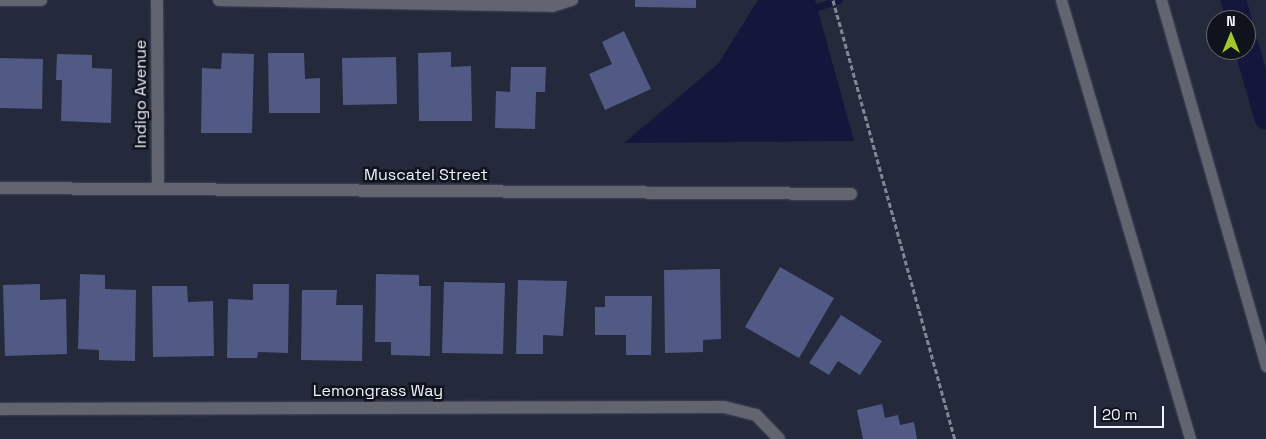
<!DOCTYPE html>
<style>
body{margin:0}
#map{position:relative;width:1266px;height:439px;overflow:hidden;background:#25293c;font-family:"Space Grotesk",sans-serif}
div>[style]{position:absolute}
[style*='--x']{left:calc(var(--x)*1px);top:calc(var(--y)*1px);width:calc(var(--w)*1px);rotate:calc(var(--a)*1deg)}
.water>*{inset:0;background:#12173b}
.stream>*{height:7px;margin:-3.5px;padding:0 3.5px;transform-origin:3.5px;border-radius:3.5px;background:#12173b}
.canal>*{height:25px;margin:-12.5px;padding:0 12.5px;transform-origin:12.5px;border-radius:12.5px;background:#12173b}
.building>*{inset:0;background:#505a85}
.path>*{height:3px;margin-top:-1.5px;transform-origin:0;background:repeating-linear-gradient(90deg,#818594 0 5px,transparent 0 7.5px)}
.roads{filter:drop-shadow(0 0 1px #424557) drop-shadow(0 0 1px #424557)}
.lane>*{height:11px;margin:-5.5px;padding:0 5.5px;transform-origin:5.5px;border-radius:5.5px;background:#62656f}
.street>*{height:12px;margin:-6px;padding:0 6px;transform-origin:6px;border-radius:6px;background:#62656f}
span{translate:-50% -50%;white-space:nowrap;text-align:center;line-height:1.15;-webkit-text-stroke:5px #10131b;paint-order:stroke}
.street-label{font-size:16px;color:#f1f4ff}
.north{position:absolute;left:1206px;top:10px;width:50px;height:50px;box-sizing:border-box;background:#10131b;border:1px solid #6a6d76;border-radius:50%;rotate:0deg;font-size:14px;font-weight:700;line-height:20px;text-align:center;color:#f1f4ff}
.north::after{content:'';display:block;margin:auto;width:18px;height:22px;background:#a1c92a;clip-path:polygon(50% 0,100% 100%,50% 72%,0 100%)}
.scale{position:absolute;left:1094px;top:406px;width:70px;height:22px;box-sizing:border-box;border:2px solid #f1f4ff;border-top:0;padding-left:6px;font-size:15px;line-height:18px;white-space:nowrap;color:#f1f4ff;-webkit-text-stroke:4px #10131b;paint-order:stroke}
</style>
<div id="map">
<div class="water">
<div style="clip-path:polygon(758px 0,815px 0,854px 141px,624px 143px,718px 64px)"></div>
</div>
<div class="stream">
<div style="--x:817;--y:7;--w:23;--a:-18"></div>
</div>
<div class="canal">
<div style="--x:1233;--y:0;--w:21;--a:73"></div>
<div style="--x:1246;--y:46;--w:73;--a:74.1"></div>
</div>
<div class="building">
<div style="clip-path:polygon(635px 0,696px 0,696px 8px,635px 7px)"></div>
<div style="clip-path:polygon(624px 31px,651px 89px,605px 110px,589px 74px,612px 64px,602px 42px)"></div>
<div style="clip-path:polygon(451px 52px,451px 67px,471px 66px,472px 121px,419px 121px,418px 53px)"></div>
<div style="clip-path:polygon(222px 53px,254px 54px,252px 133px,201px 133px,202px 68px,221px 69px)"></div>
<div style="clip-path:polygon(268px 53px,304px 53px,305px 79px,320px 78px,320px 113px,269px 113px)"></div>
<div style="clip-path:polygon(57px 54px,92px 55px,92px 68px,112px 69px,111px 123px,61px 121px,62px 80px,56px 80px)"></div>
<div style="clip-path:polygon(396px 57px,397px 104px,343px 105px,342px 58px)"></div>
<div style="clip-path:polygon(0 58px,43px 59px,42px 109px,0 108px)"></div>
<div style="clip-path:polygon(511px 67px,546px 67px,545px 92px,536px 92px,535px 129px,495px 128px,496px 91px,510px 92px)"></div>
<div style="clip-path:polygon(780px 267px,834px 298px,799px 358px,745px 327px)"></div>
<div style="clip-path:polygon(720px 269px,721px 339px,703px 340px,703px 352px,665px 353px,664px 270px)"></div>
<div style="clip-path:polygon(80px 274px,105px 275px,105px 289px,136px 290px,135px 361px,99px 360px,99px 350px,78px 349px)"></div>
<div style="clip-path:polygon(376px 274px,419px 275px,419px 286px,431px 286px,430px 356px,391px 355px,391px 342px,375px 342px)"></div>
<div style="clip-path:polygon(518px 280px,567px 281px,563px 336px,543px 335px,543px 354px,516px 354px)"></div>
<div style="clip-path:polygon(444px 282px,505px 283px,503px 354px,442px 353px)"></div>
<div style="clip-path:polygon(40px 284px,40px 300px,66px 299px,67px 354px,5px 356px,3px 285px)"></div>
<div style="clip-path:polygon(253px 284px,289px 284px,288px 353px,258px 352px,257px 358px,227px 358px,228px 299px,253px 300px)"></div>
<div style="clip-path:polygon(152px 286px,187px 286px,188px 302px,213px 301px,214px 356px,153px 357px)"></div>
<div style="clip-path:polygon(302px 290px,337px 290px,336px 305px,363px 305px,362px 361px,301px 360px)"></div>
<div style="clip-path:polygon(605px 296px,652px 296px,651px 355px,626px 355px,626px 335px,595px 335px,595px 307px,605px 307px)"></div>
<div style="clip-path:polygon(841px 315px,882px 341px,860px 375px,838px 361px,829px 375px,809px 363px)"></div>
<div style="clip-path:polygon(882px 404px,885px 418px,898px 415px,900px 425px,914px 422px,917px 439px,863px 439px,857px 410px)"></div>
</div>
<div class="path">
<div style="--x:833;--y:0;--w:456;--a:74.5"></div>
</div>
<div class="roads">
<div class="lane">
<div style="--x:1061;--y:0;--w:458;--a:73.6"></div>
<div style="--x:1161;--y:0;--w:381;--a:74"></div>
</div>
<div class="street">
<div style="--x:0;--y:0;--w:41;--a:0"></div>
<div style="--x:157;--y:0;--w:189;--a:89.7"></div>
<div style="--x:219;--y:0;--w:333;--a:1"></div>
<div style="--x:552;--y:6;--w:21;--a:-17"></div>
<div style="--x:0;--y:188;--w:851;--a:0.4"></div>
<div style="--x:0;--y:409;--w:724;--a:-0.16"></div>
<div style="--x:724;--y:407;--w:33;--a:14"></div>
<div style="--x:756;--y:415;--w:33;--a:46"></div>
</div>
</div>
<div class="street-label">
<span style="left:141px;top:94px;rotate:-90deg">Indigo Avenue</span>
<span style="left:426px;top:175px">Muscatel Street</span>
<span style="left:378px;top:391px">Lemongrass Way</span>
</div>
<div class="north">N</div>
<div class="scale">20 m</div>
</div>
